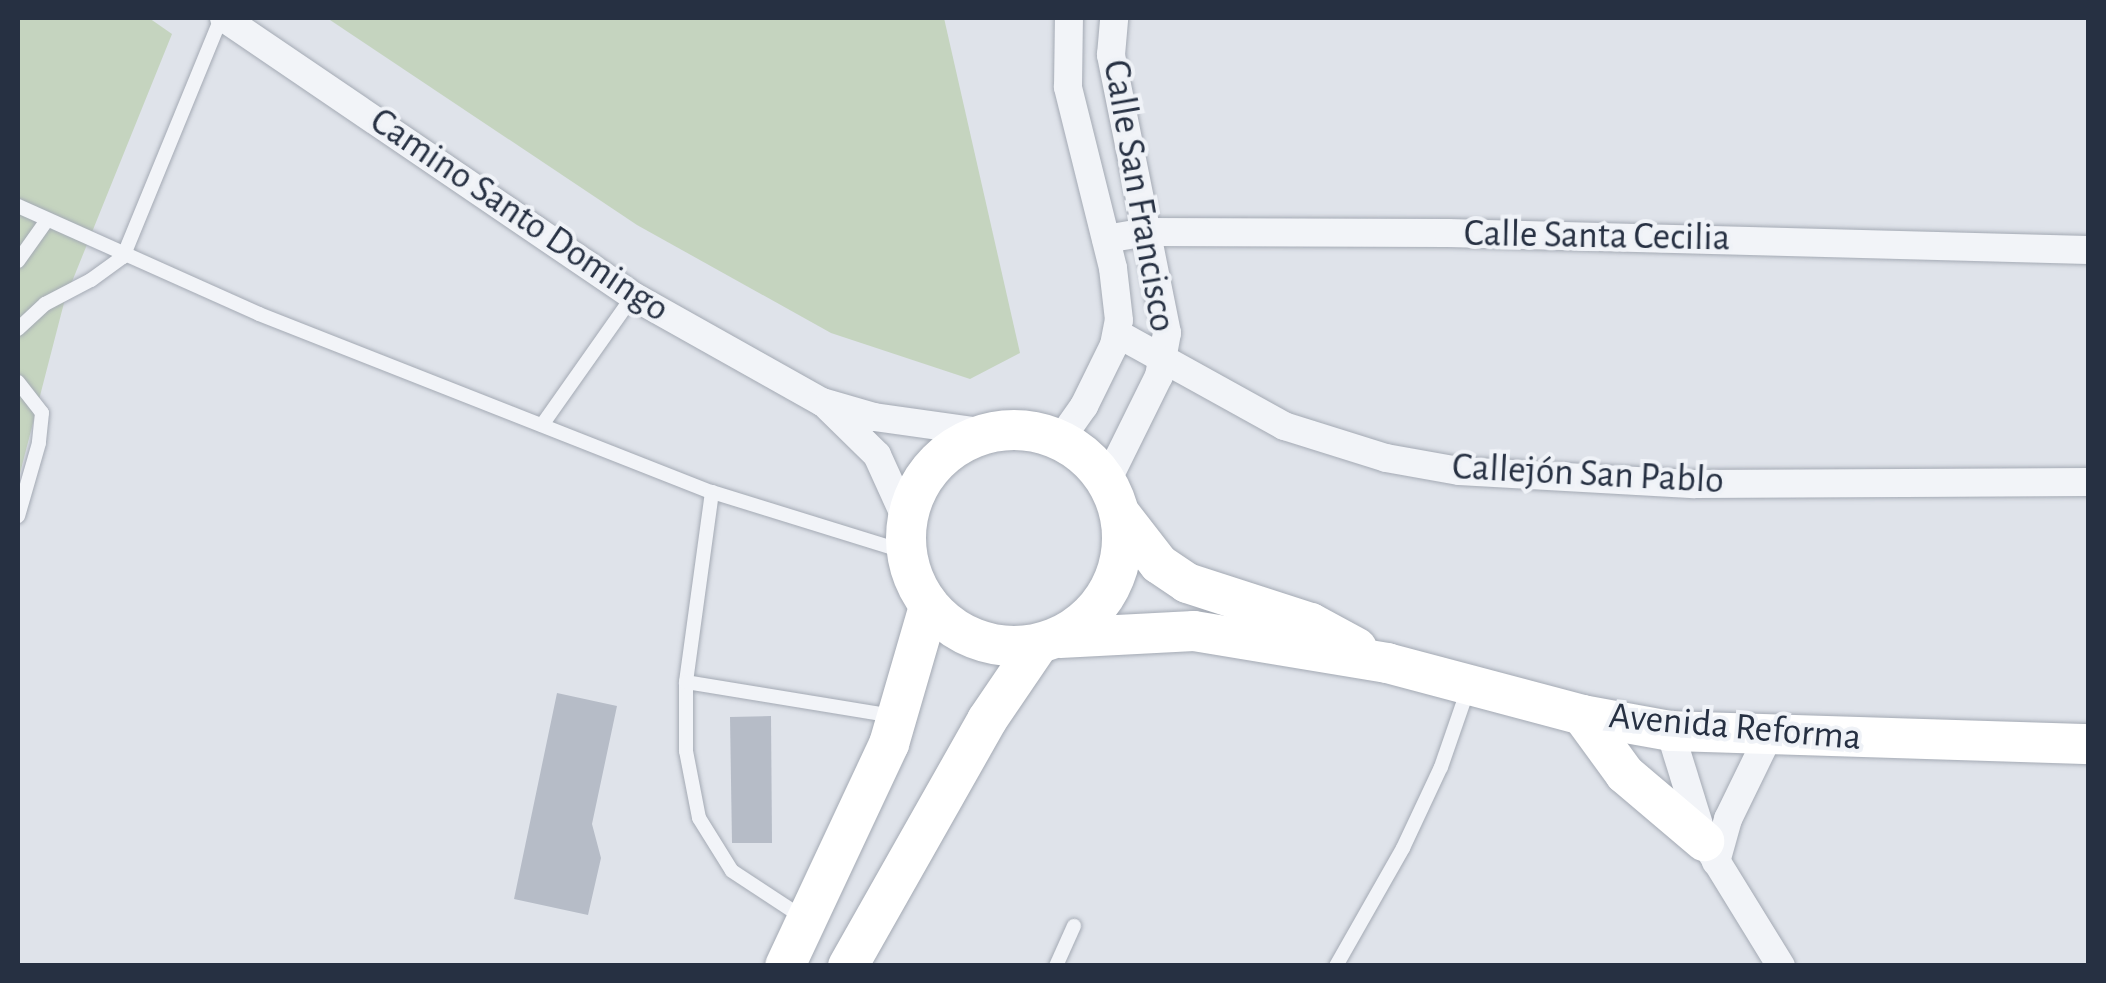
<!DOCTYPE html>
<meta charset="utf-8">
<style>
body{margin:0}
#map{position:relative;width:2106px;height:983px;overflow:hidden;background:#dfe3ea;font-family:"Alegreya Sans",sans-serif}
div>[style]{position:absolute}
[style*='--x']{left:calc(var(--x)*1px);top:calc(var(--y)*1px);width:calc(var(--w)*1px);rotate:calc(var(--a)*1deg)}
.green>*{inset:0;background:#c5d4bf}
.building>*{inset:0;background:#b6bcc7}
.roads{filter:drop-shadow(0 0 2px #a4aab4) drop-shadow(0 0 2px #a4aab4)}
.lane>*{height:14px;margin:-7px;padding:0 7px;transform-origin:7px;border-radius:7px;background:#f2f4f8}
.street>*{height:28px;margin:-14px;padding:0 14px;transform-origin:14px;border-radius:14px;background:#f2f4f8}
.secondary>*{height:40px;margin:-20px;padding:0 20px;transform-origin:20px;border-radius:20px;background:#fff}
.secondary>.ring{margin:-20px;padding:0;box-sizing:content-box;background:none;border:40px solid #fff;border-radius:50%}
span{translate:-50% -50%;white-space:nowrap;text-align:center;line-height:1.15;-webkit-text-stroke:8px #eff2f7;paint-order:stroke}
.street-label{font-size:38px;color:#263042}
.frame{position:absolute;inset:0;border:20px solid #263042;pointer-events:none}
</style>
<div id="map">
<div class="green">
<div style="clip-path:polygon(18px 18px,149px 18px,172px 34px,65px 299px,18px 481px)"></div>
<div style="clip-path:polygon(327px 18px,944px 18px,1020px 353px,970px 379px,831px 333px,637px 225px)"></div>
</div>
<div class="building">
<div style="clip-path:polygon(557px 693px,617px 706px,592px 824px,601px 858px,588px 915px,514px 899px)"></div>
<div style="clip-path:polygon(771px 716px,772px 843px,732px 843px,730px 717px)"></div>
</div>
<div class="roads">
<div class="lane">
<div style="--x:18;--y:206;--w:264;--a:24.1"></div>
<div style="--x:259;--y:314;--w:487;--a:21.5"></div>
<div style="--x:712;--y:492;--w:203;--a:17.2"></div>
<div style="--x:18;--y:261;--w:50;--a:-54.7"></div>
<div style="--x:18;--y:329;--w:37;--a:-43"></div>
<div style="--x:45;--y:304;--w:52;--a:-27.6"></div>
<div style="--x:91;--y:280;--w:39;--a:-36"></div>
<div style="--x:123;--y:257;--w:258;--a:-67.7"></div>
<div style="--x:18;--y:382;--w:39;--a:52"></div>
<div style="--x:42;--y:413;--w:30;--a:96"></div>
<div style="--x:39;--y:443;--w:76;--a:106"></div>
<div style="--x:542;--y:425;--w:158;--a:-54.8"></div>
<div style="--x:712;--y:492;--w:192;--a:97.8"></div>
<div style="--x:686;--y:682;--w:69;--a:90"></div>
<div style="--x:686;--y:751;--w:68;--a:79"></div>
<div style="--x:699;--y:818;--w:62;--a:58.1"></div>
<div style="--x:732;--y:871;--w:87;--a:33.3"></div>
<div style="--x:686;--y:682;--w:210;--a:9.3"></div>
<div style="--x:1056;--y:966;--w:44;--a:-65.8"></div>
<div style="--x:1336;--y:966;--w:136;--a:-60.4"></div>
<div style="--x:1403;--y:848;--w:89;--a:-64.9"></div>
<div style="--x:1441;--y:767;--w:86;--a:-70.9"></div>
</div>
<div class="street">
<div style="--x:224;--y:18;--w:495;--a:34.2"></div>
<div style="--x:633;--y:296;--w:217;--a:29.3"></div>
<div style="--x:822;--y:402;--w:54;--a:16.1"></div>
<div style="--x:874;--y:417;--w:115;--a:8"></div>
<div style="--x:1106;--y:239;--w:42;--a:-9.7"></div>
<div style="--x:1147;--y:232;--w:301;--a:0.2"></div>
<div style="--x:1448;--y:233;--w:640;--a:1.52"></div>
<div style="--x:1118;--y:334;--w:190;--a:29"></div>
<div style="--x:1284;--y:426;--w:107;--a:17.4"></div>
<div style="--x:1386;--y:458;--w:74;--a:10.1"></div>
<div style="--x:1459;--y:471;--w:236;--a:3.2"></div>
<div style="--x:1695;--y:484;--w:393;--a:-0.3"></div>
<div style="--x:827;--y:406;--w:70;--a:44.4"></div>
<div style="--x:877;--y:455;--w:72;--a:65.6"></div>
<div style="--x:1060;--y:440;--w:42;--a:-54.8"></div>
<div style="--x:1084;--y:406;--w:68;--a:-63.8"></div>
<div style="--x:1114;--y:345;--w:25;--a:-79"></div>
<div style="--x:1119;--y:320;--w:52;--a:-96.6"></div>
<div style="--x:1113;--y:268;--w:187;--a:-104"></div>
<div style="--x:1068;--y:87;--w:69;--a:-89.2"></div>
<div style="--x:1107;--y:481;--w:117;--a:-63.7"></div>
<div style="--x:1159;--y:376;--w:44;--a:-79.5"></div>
<div style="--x:1167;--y:333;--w:284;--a:-101.4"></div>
<div style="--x:1111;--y:55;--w:37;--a:-85"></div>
<div style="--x:1670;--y:731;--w:115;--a:72.8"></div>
<div style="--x:1704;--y:841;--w:147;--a:58.4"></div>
<div style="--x:1716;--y:862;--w:45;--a:-74.4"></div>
<div style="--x:1728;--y:819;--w:93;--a:-64"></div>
</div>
<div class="secondary">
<div class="ring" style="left:906px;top:430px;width:176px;height:176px"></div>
<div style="--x:1121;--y:515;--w:62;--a:52.2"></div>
<div style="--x:1159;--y:564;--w:34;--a:34"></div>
<div style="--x:1187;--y:583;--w:130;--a:17.9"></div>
<div style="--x:1311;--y:623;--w:52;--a:28.5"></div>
<div style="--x:1060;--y:638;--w:134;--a:-3"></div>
<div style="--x:1194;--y:631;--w:196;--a:9.4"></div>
<div style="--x:1387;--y:663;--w:202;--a:14.9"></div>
<div style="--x:1582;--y:715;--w:89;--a:10.3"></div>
<div style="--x:1670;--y:731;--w:418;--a:1.8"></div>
<div style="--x:1582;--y:715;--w:73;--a:53.9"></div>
<div style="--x:1625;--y:774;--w:104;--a:40.3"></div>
<div style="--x:785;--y:966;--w:245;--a:-64.9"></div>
<div style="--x:889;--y:744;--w:144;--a:-73.8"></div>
<div style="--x:848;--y:966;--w:283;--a:-60.5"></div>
<div style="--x:987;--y:720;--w:91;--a:-55.8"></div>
</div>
</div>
<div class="street-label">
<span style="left:1138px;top:196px;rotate:80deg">Calle San Francisco</span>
<span style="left:519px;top:216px;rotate:34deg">Camino Santo Domingo</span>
<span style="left:1597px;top:237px;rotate:1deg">Calle Santa Cecilia</span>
<span style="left:1588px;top:475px;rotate:3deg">Callejón San Pablo</span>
<span style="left:1735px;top:728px;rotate:5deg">Avenida Reforma</span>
</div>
<div class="frame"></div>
</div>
